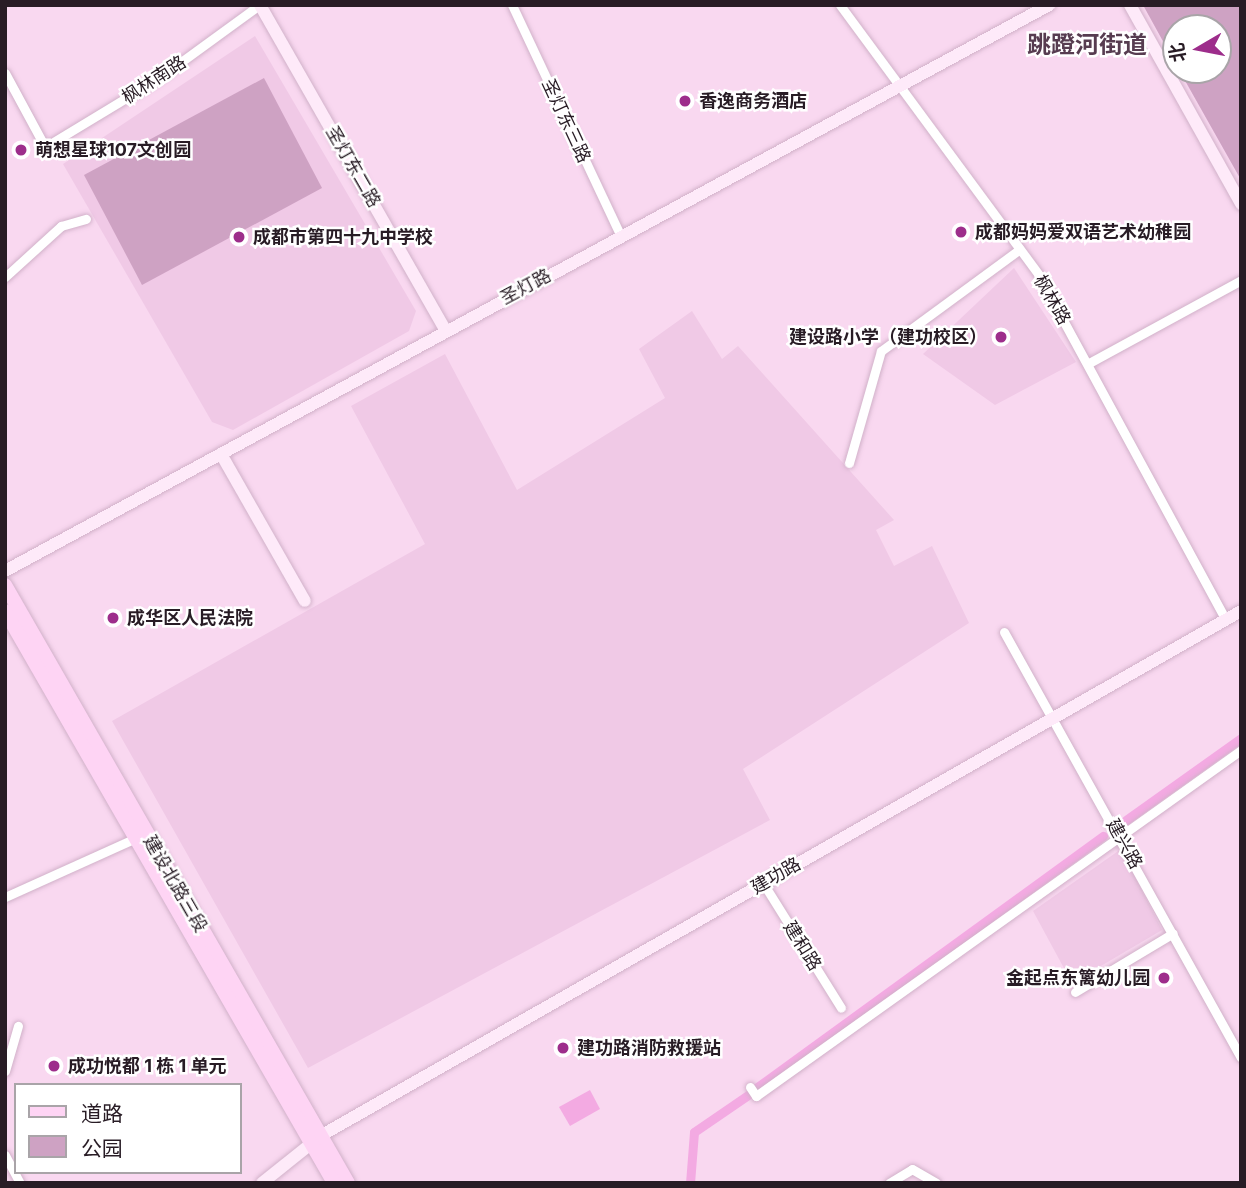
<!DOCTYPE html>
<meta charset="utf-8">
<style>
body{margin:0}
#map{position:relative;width:1246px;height:1188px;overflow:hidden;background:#f9d8f0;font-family:Inter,"Noto Sans SC",sans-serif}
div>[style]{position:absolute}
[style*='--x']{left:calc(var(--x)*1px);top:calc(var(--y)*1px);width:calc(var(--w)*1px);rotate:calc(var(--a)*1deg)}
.built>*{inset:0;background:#f0c9e6}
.green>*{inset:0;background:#cea2c3}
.water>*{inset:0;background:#f3aae2}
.canal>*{height:9px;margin:-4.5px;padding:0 4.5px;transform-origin:4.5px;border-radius:4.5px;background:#f3aae2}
.roads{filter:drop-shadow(0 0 2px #d1b1c9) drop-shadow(0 0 2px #d1b1c9)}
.street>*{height:9px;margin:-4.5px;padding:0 4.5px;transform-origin:4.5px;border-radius:4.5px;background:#fff}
.secondary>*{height:12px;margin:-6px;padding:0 6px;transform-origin:6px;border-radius:6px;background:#feeaf9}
.primary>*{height:14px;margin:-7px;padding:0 7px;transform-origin:7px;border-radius:7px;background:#fed4f4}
.dots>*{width:19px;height:19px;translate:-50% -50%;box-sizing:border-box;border:4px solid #fff;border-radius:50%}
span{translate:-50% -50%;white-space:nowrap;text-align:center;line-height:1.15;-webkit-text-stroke:5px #fff;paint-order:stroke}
.street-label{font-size:18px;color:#281c25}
.poi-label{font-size:18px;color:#281c25;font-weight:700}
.left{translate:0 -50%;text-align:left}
.right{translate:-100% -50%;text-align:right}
.district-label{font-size:24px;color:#573c50;font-weight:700}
.frame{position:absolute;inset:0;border:7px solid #281c25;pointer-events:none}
.legend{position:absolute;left:14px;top:1083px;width:228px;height:91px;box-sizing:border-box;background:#fff;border:2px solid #a9a4a8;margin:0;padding:9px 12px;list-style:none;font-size:21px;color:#281c25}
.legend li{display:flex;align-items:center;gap:14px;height:35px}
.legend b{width:35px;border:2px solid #a9a4a8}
.north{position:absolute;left:1162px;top:14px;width:70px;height:70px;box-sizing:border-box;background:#fff;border:2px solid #a9a4a8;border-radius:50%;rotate:260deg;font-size:19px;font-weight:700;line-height:28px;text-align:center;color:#281c25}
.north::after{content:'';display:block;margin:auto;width:24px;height:32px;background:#9d2d8b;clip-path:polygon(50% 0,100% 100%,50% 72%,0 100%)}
</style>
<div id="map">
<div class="built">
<div style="clip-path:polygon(255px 36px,416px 311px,409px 331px,233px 430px,212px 422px,63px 164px)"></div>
<div style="clip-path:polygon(1014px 268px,1076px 362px,995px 405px,923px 354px)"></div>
<div style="clip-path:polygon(692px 311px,722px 359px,738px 346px,894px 520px,876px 530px,894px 566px,932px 546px,969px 623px,743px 769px,770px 820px,308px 1068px,112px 721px,425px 544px,351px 406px,445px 354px,517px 490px,665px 398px,639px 349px)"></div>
<div style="clip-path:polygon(1121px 849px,1162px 930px,1072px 983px,1033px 911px)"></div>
</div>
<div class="green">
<div style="clip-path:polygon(1143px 5px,1241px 5px,1241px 180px,1179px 70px,1218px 70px,1218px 28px,1176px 28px,1176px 65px)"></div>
<div style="clip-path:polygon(264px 78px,322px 188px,142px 285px,84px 175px)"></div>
</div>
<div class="water">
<div style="clip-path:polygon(590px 1090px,600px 1109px,570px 1126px,559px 1107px)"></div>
</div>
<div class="canal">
<div style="--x:1126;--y:820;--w:141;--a:-35.5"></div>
<div style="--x:756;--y:1088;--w:429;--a:-36"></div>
<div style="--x:690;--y:1183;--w:51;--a:-85.5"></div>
<div style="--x:694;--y:1132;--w:69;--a:-34.4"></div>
</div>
<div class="roads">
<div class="street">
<div style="--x:512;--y:5;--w:256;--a:64.8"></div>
<div style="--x:840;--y:5;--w:334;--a:53.6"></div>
<div style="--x:1038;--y:274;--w:392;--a:61.5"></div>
<div style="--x:5;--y:73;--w:84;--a:61.6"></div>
<div style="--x:45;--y:147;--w:133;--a:-31.2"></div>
<div style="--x:159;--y:78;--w:124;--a:-36.1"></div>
<div style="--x:5;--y:277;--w:76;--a:-42.3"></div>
<div style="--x:61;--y:226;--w:26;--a:-16"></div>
<div style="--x:1089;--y:363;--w:173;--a:-28.6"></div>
<div style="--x:849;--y:463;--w:116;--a:-74.1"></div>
<div style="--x:881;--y:351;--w:172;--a:-36.3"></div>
<div style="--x:1004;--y:632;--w:487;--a:60.9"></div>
<div style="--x:763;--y:883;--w:147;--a:58"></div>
<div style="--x:5;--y:897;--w:146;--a:-24.3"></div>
<div style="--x:1075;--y:992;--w:114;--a:-31"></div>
<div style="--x:5;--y:1071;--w:47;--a:-73.9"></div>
<div style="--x:750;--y:1087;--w:11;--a:56"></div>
<div style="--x:756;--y:1096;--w:596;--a:-35.5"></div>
<div style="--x:5;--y:1155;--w:32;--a:62"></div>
<div style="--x:889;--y:1183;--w:27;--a:-31"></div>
<div style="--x:912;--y:1169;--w:28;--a:30"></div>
</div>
<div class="secondary">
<div style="--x:260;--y:5;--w:373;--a:60.3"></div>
<div style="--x:1130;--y:5;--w:228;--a:60.8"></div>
<div style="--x:221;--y:454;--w:169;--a:60.3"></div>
<div style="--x:5;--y:571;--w:1188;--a:-28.46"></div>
<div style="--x:262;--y:1183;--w:77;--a:-38.7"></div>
<div style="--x:322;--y:1135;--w:1058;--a:-29.69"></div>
</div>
<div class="primary">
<div style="--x:5;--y:585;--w:689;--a:60.16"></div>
<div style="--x:5;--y:611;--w:660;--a:60.09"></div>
</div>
</div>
<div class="dots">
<div style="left:685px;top:101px;background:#9d2d8b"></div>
<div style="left:21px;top:150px;background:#9d2d8b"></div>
<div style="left:961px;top:232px;background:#9d2d8b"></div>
<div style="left:239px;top:237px;background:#9d2d8b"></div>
<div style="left:1001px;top:337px;background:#9d2d8b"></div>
<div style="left:113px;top:618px;background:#9d2d8b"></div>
<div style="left:1164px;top:978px;background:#9d2d8b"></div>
<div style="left:563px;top:1048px;background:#9d2d8b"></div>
<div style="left:54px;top:1066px;background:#9d2d8b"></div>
</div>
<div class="street-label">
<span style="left:154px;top:80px;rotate:-33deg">枫林南路</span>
<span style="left:566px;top:121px;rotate:65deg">圣灯东三路</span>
<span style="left:353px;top:167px;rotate:60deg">圣灯东二路</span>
<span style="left:526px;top:287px;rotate:-28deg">圣灯路</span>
<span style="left:1052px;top:300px;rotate:60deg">枫林路</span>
<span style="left:1124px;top:844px;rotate:61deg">建兴路</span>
<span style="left:776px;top:876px;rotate:-30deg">建功路</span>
<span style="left:175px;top:884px;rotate:60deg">建设北路三段</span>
<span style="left:802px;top:946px;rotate:58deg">建和路</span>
</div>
<div class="poi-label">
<span class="left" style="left:699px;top:101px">香逸商务酒店</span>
<span class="left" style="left:35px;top:150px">萌想星球107文创园</span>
<span class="left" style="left:975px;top:232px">成都妈妈爱双语艺术幼稚园</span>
<span class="left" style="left:253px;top:237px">成都市第四十九中学校</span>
<span class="right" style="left:987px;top:337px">建设路小学（建功校区）</span>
<span class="left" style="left:127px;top:618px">成华区人民法院</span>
<span class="right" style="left:1150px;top:978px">金起点东篱幼儿园</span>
<span class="left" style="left:577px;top:1048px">建功路消防救援站</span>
<span class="left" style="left:68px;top:1066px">成功悦都 1 栋 1 单元</span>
</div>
<div class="district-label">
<span style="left:1087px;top:45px">跳蹬河街道</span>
</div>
<div class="frame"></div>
<ul class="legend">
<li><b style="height:9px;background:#fed4f4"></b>道路</li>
<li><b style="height:19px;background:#cea2c3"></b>公园</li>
</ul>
<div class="north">北</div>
</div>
